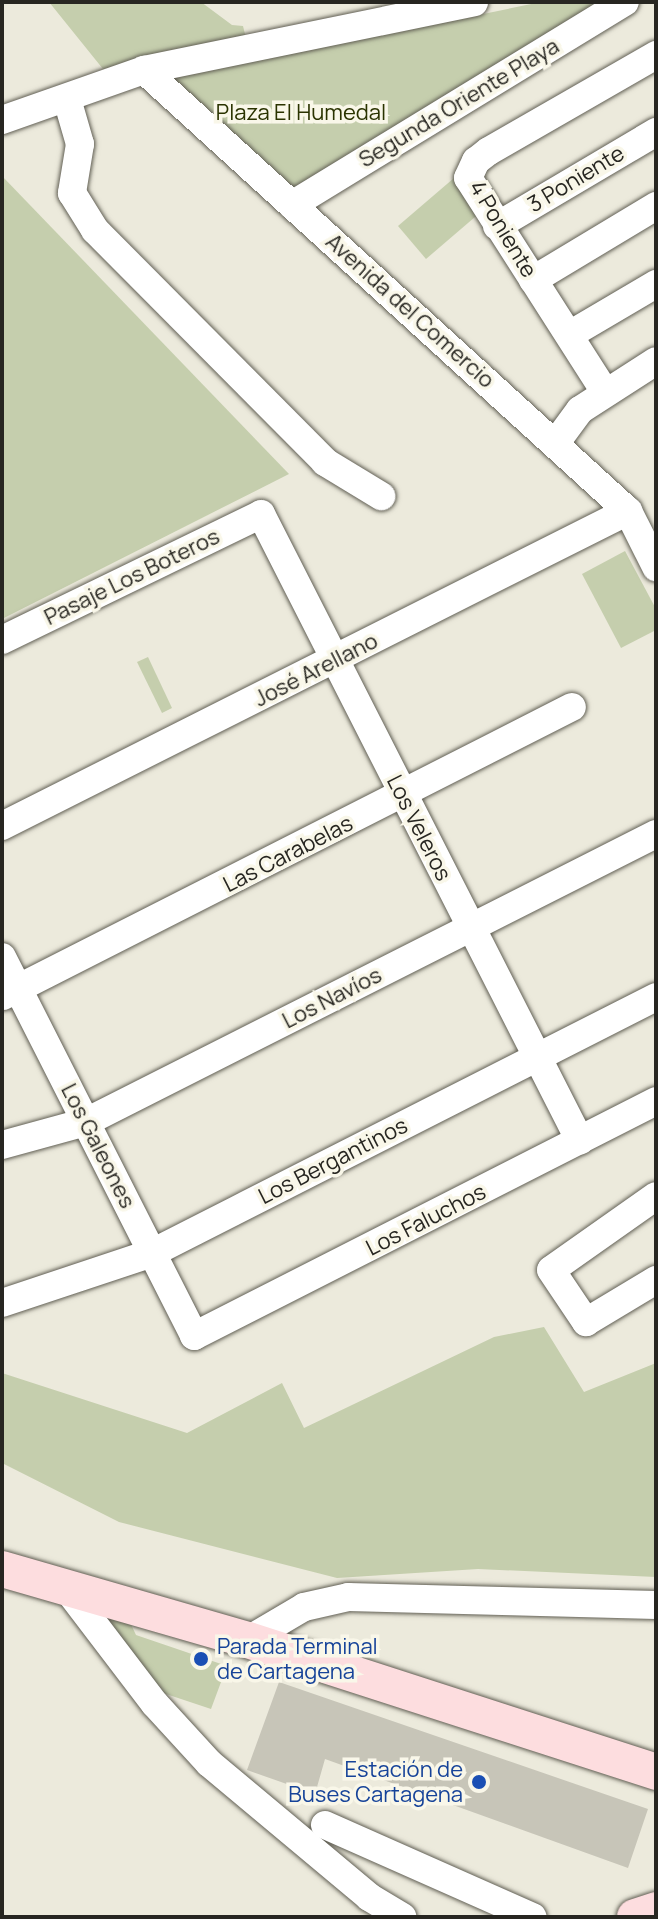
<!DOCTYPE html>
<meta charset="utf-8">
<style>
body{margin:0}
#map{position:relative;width:658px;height:1919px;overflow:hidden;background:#eceadc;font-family:Manrope,sans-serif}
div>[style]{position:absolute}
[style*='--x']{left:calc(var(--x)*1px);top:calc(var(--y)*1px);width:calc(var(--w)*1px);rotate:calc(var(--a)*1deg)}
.green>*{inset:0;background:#c5cead}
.building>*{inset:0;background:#c7c5b8}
.roads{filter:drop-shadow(0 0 2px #615f54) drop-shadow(0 0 2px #615f54)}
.minor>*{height:28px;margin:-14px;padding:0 14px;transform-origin:14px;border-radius:14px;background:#fff}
.major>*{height:36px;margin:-18px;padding:0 18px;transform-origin:18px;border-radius:18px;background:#fddddf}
.dots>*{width:22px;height:22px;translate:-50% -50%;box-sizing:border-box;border:4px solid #f9f7e9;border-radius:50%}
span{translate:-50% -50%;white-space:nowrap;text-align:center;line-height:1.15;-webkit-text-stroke:7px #f9f7e9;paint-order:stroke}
.street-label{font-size:22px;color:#272621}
.park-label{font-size:22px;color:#2a3300}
.transit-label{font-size:22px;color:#164399}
.left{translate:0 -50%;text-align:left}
.right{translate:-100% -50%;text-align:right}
.frame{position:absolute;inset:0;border:4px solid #272621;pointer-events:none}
</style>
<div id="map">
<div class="green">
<div style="clip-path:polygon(49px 2px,201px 2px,232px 25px,243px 26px,246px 38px,103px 69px)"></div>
<div style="clip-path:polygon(541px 2px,599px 2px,294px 188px,173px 78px)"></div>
<div style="clip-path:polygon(2px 176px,289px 474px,2px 619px)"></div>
<div style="clip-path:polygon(454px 178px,482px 211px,426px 259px,398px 226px)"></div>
<div style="clip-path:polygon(625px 551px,656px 609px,656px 630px,621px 648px,582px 574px)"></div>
<div style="clip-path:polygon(148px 657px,172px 708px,162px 713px,137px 662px)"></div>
<div style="clip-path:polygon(544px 1327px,584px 1392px,656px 1363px,656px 1577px,478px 1569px,337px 1578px,119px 1522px,2px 1463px,2px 1373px,187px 1433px,282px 1383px,304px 1428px,494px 1337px)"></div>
<div style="clip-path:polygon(100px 1616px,127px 1616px,136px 1635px,227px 1666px,211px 1709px,148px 1688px)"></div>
</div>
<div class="building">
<div style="clip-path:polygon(279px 1682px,648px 1809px,628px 1868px,325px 1759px,315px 1794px,247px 1770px)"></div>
</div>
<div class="roads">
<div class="minor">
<div style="--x:144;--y:70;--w:655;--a:42.34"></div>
<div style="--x:628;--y:511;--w:63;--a:63.4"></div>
<div style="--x:67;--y:99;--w:47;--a:73.9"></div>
<div style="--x:80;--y:144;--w:50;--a:99.3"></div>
<div style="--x:72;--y:193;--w:44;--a:58.1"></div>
<div style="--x:95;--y:230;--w:327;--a:45.2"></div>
<div style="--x:325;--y:462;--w:66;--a:31.3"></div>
<div style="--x:2;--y:120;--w:151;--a:-19.4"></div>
<div style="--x:144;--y:70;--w:337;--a:-11.6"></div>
<div style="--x:292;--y:205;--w:390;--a:-31.4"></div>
<div style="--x:497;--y:226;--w:185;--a:-30.6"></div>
<div style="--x:533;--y:280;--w:144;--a:-31"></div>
<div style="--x:571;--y:334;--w:99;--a:-30.5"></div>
<div style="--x:605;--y:392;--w:254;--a:-122.6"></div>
<div style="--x:468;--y:178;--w:19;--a:-65"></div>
<div style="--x:476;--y:161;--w:16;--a:-38"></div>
<div style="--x:489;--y:151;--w:193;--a:-29.9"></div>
<div style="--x:555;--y:444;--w:42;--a:-53.7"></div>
<div style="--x:580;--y:410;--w:90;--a:-32.8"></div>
<div style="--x:2;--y:640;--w:288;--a:-25.9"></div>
<div style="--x:261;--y:514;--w:703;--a:63.03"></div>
<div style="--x:2;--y:826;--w:701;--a:-26.71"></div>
<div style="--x:2;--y:957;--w:425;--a:63.1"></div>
<div style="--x:194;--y:1336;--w:518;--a:-26.96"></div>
<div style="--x:3;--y:996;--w:638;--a:-26.93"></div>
<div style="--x:2;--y:1145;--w:87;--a:-15.3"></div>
<div style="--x:86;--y:1122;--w:639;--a:-26.81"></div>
<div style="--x:656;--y:1196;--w:128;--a:144.8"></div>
<div style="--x:551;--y:1270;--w:63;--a:56.1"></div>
<div style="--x:586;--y:1322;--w:82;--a:-31"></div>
<div style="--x:2;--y:1303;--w:158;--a:-18.4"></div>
<div style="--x:152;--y:1253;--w:565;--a:-26.93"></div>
<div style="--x:68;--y:1590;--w:143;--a:52.7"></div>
<div style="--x:155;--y:1704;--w:80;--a:47.5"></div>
<div style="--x:209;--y:1763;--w:209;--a:39.9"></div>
<div style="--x:369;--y:1897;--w:39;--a:31"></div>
<div style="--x:248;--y:1640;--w:65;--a:-30.5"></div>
<div style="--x:304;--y:1607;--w:45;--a:-12.8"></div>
<div style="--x:348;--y:1597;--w:308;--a:1.5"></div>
<div style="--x:325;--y:1825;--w:227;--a:23.9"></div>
</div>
<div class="major">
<div style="--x:2;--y:1569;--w:256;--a:16.1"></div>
<div style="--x:248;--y:1640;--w:429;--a:17.9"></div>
<div style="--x:635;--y:1917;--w:22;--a:-18"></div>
</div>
</div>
<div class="dots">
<div style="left:201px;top:1659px;background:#1a4fb4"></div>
<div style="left:479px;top:1782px;background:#1a4fb4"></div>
</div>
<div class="street-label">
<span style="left:459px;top:103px;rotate:-31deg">Segunda Oriente Playa</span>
<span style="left:576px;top:179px;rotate:-31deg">3 Poniente</span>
<span style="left:503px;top:229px;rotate:59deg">4 Poniente</span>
<span style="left:410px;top:311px;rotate:42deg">Avenida del Comercio</span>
<span style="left:132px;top:577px;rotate:-26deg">Pasaje Los Boteros</span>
<span style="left:316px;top:670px;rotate:-27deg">José Arellano</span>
<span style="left:419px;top:828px;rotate:63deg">Los Veleros</span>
<span style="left:288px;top:854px;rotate:-27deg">Las Carabelas</span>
<span style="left:332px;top:998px;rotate:-27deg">Los Navíos</span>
<span style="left:98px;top:1146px;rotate:63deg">Los Galeones</span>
<span style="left:333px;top:1161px;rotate:-27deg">Los Bergantinos</span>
<span style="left:426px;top:1220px;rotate:-27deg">Los Faluchos</span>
</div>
<div class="park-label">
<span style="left:301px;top:113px">Plaza El Humedal</span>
</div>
<div class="transit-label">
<span class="left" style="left:217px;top:1659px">Parada Terminal<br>de Cartagena</span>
<span class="right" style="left:463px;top:1782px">Estación de<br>Buses Cartagena</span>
</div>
<div class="frame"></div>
</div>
